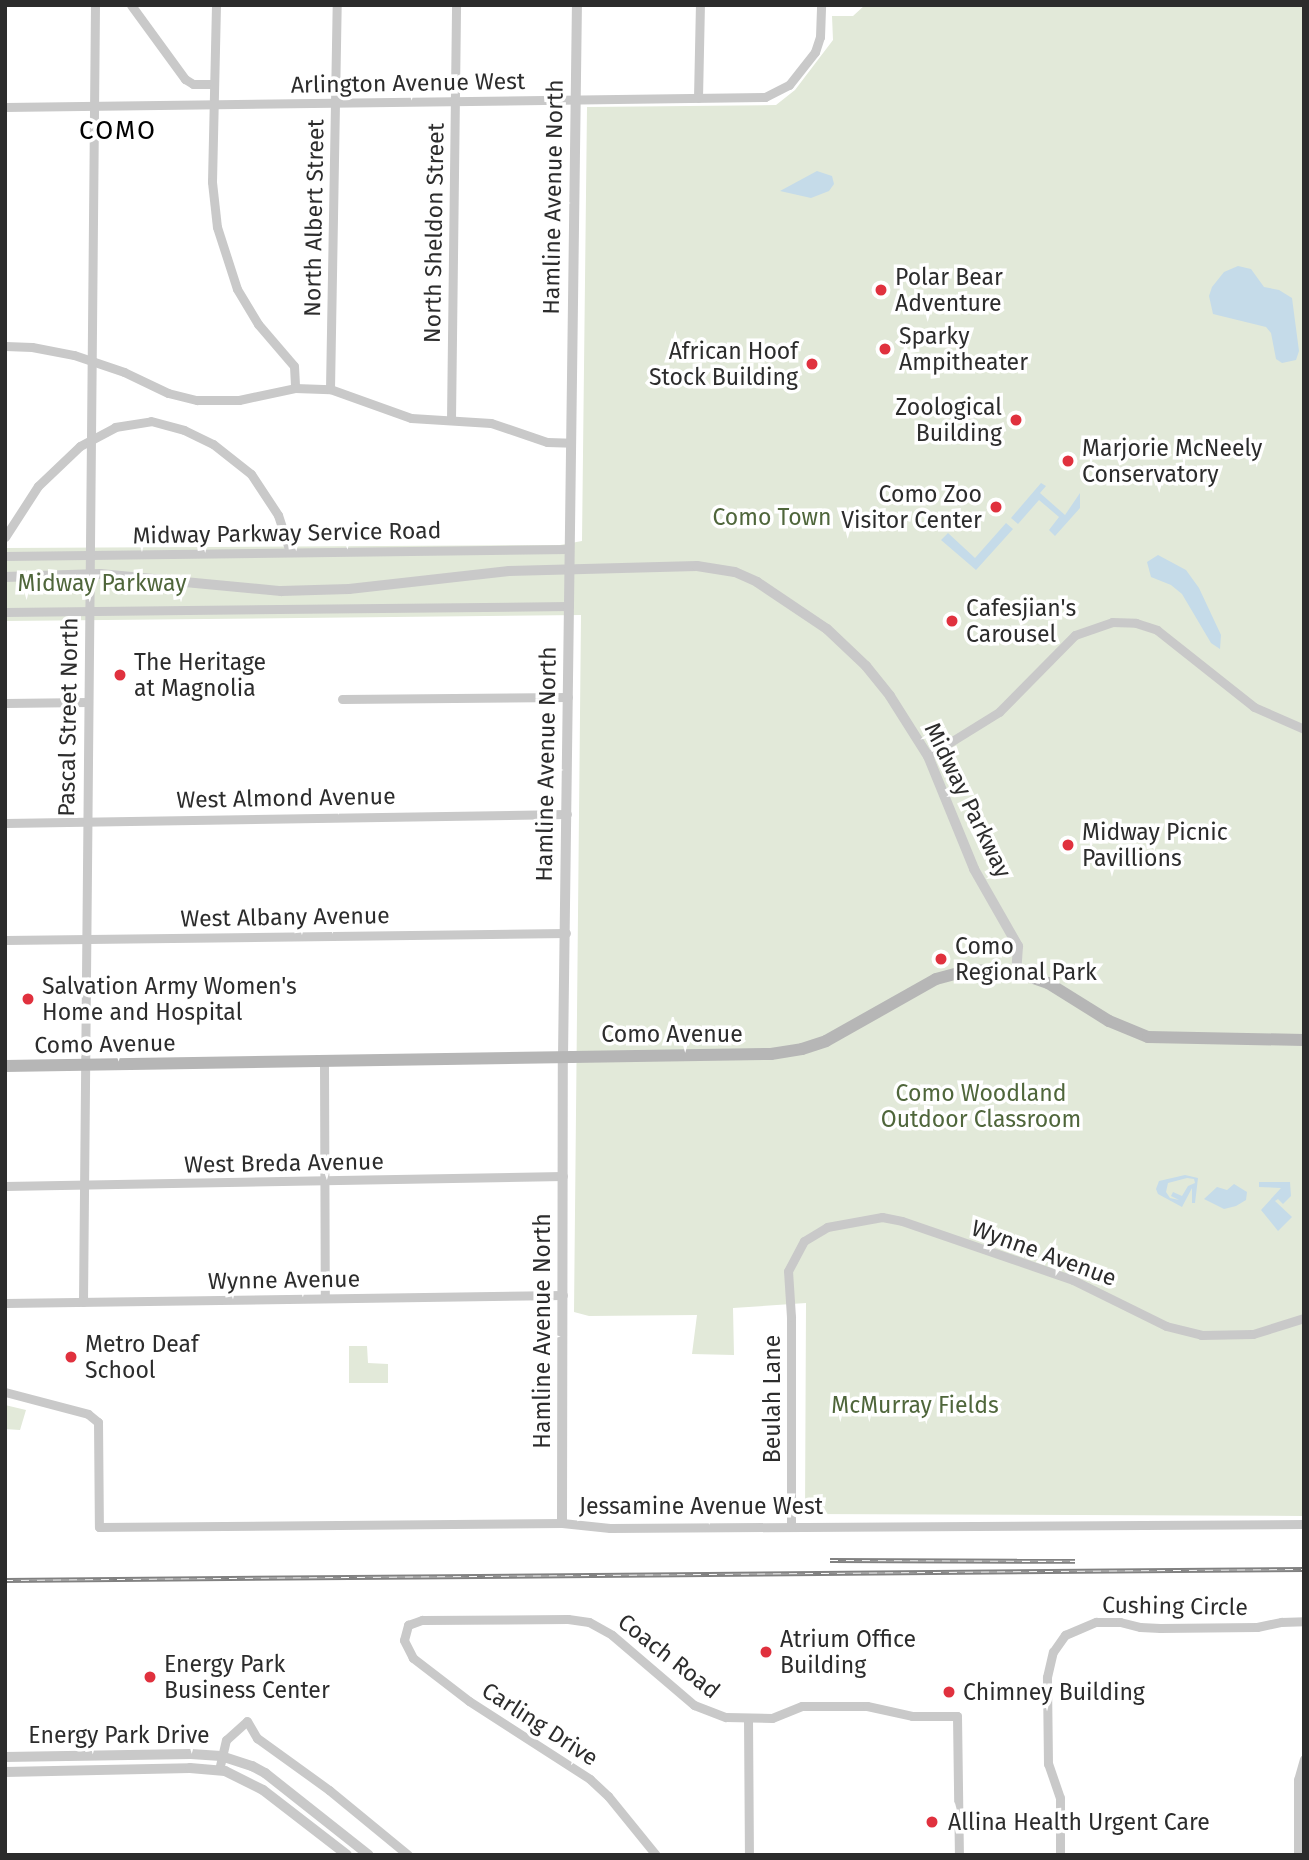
<!DOCTYPE html>
<style>
body{margin:0}
#map{position:relative;width:1309px;height:1860px;overflow:hidden;background:#fff;font-family:"Fira Sans",sans-serif}
div>[style]{position:absolute}
[style*='--x']{left:calc(var(--x)*1px);top:calc(var(--y)*1px);width:calc(var(--w)*1px);rotate:calc(var(--a)*1deg)}
.green>*{inset:0;background:#e2e9d9}
.water>*{inset:0;background:#c5dbe9}
.minor>*{height:9px;margin:-4.5px;padding:0 4.5px;transform-origin:4.5px;border-radius:4.5px;background:#c9c9c9}
.tertiary>*{height:10px;margin:-5px;padding:0 5px;transform-origin:5px;border-radius:5px;background:#c9c9c9}
.secondary>*{height:12px;margin:-6px;padding:0 6px;transform-origin:6px;border-radius:6px;background:#b6b6b6}
.rail>*{height:5px;margin-top:-2.5px;transform-origin:0;background:repeating-linear-gradient(90deg,#fff 0 8px,#818181 0 16px);box-sizing:border-box;border-block:2px solid #818181}
.dots>*{width:19px;height:19px;translate:-50% -50%;box-sizing:border-box;border:4px solid #fff;border-radius:50%}
span{translate:-50% -50%;white-space:nowrap;text-align:center;line-height:1.15;-webkit-text-stroke:7px #fff;paint-order:stroke}
.street-label{font-size:23px;color:#2c2c2c}
.poi-label{font-size:23px;color:#2c2c2c}
.left{translate:0 -50%;text-align:left}
.right{translate:-100% -50%;text-align:right}
.park-label{font-size:23px;color:#4f663b}
.quarter-label{font-size:26px;color:#000;letter-spacing:2px}
.frame{position:absolute;inset:0;border:7px solid #2c2c2c;pointer-events:none}
</style>
<div id="map">
<div class="green">
<div style="clip-path:polygon(865px 5px,1304px 5px,1304px 1516px,805px 1514px,806px 1303px,733px 1308px,734px 1355px,692px 1354px,697px 1315px,589px 1316px,574px 1312px,581px 615px,5px 621px,5px 548px,560px 545px,582px 541px,587px 107px,776px 105px,795px 90px,833px 40px,832px 16px,853px 16px)"></div>
<div style="clip-path:polygon(349px 1346px,367px 1346px,368px 1363px,388px 1364px,388px 1383px,349px 1383px)"></div>
<div style="clip-path:polygon(5px 1405px,26px 1410px,20px 1430px,5px 1429px)"></div>
</div>
<div class="water">
<div style="clip-path:polygon(817px 171px,832px 176px,834px 184px,829px 191px,811px 198px,780px 191px)"></div>
<div style="clip-path:polygon(1238px 266px,1251px 269px,1264px 287px,1279px 290px,1292px 298px,1299px 351px,1296px 360px,1282px 363px,1276px 359px,1271px 333px,1266px 327px,1213px 314px,1209px 296px,1212px 287px,1224px 272px)"></div>
<div style="clip-path:polygon(1041px 483px,1046px 486px,1040px 493px,1065px 515px,1080px 493px,1080px 508px,1055px 536px,1049px 530px,1059px 517px,1039px 500px,1018px 524px,1011px 518px)"></div>
<div style="clip-path:polygon(1006px 523px,1013px 529px,976px 570px,941px 540px,948px 533px,975px 558px)"></div>
<div style="clip-path:polygon(1158px 555px,1186px 570px,1199px 588px,1221px 635px,1220px 649px,1211px 643px,1182px 594px,1171px 585px,1151px 577px,1147px 562px)"></div>
<div style="clip-path:polygon(evenodd,1185px 1175px,1198px 1178px,1195px 1203px,1192px 1203px,1192px 1188px,1182px 1207px,1158px 1194px,1156px 1189px,1159px 1181px,1185px 1175px,1187px 1178px,1194px 1179px,1195px 1183px,1188px 1186px,1182px 1196px,1173px 1192px,1171px 1196px,1179px 1200px,1170px 1198px,1166px 1192px,1168px 1183px,1187px 1178px)"></div>
<div style="clip-path:polygon(1259px 1182px,1290px 1182px,1291px 1196px,1283px 1204px,1278px 1199px,1275px 1201px,1292px 1217px,1278px 1231px,1261px 1210px,1281px 1188px,1259px 1187px)"></div>
<div style="clip-path:polygon(1234px 1184px,1247px 1192px,1246px 1200px,1236px 1206px,1224px 1209px,1204px 1199px,1217px 1187px,1227px 1190px)"></div>
</div>
<div class="minor">
<div style="--x:131;--y:5;--w:92;--a:53.9"></div>
<div style="--x:185;--y:79;--w:9;--a:32"></div>
<div style="--x:193;--y:84;--w:21;--a:0"></div>
<div style="--x:216;--y:5;--w:177;--a:91.3"></div>
<div style="--x:212;--y:182;--w:45;--a:83.7"></div>
<div style="--x:217;--y:227;--w:65;--a:72.1"></div>
<div style="--x:237;--y:289;--w:41;--a:59"></div>
<div style="--x:258;--y:324;--w:55;--a:49.4"></div>
<div style="--x:294;--y:366;--w:22;--a:87"></div>
<div style="--x:698;--y:98;--w:93;--a:-88.8"></div>
<div style="--x:5;--y:107;--w:760;--a:-0.75"></div>
<div style="--x:765;--y:97;--w:27;--a:-27"></div>
<div style="--x:789;--y:85;--w:42;--a:-51.8"></div>
<div style="--x:815;--y:52;--w:16;--a:-72"></div>
<div style="--x:820;--y:37;--w:32;--a:-88"></div>
<div style="--x:5;--y:346;--w:27;--a:2"></div>
<div style="--x:32;--y:347;--w:43;--a:10.8"></div>
<div style="--x:74;--y:355;--w:53;--a:18.8"></div>
<div style="--x:124;--y:372;--w:49;--a:25.5"></div>
<div style="--x:168;--y:393;--w:30;--a:14"></div>
<div style="--x:197;--y:400;--w:42;--a:0"></div>
<div style="--x:239;--y:400;--w:57;--a:-12.1"></div>
<div style="--x:295;--y:388;--w:35;--a:2"></div>
<div style="--x:330;--y:389;--w:86;--a:19.7"></div>
<div style="--x:411;--y:418;--w:80;--a:3.6"></div>
<div style="--x:491;--y:423;--w:59;--a:18.7"></div>
<div style="--x:547;--y:442;--w:24;--a:2"></div>
<div style="--x:330;--y:389;--w:384;--a:-89"></div>
<div style="--x:451;--y:420;--w:415;--a:-89.3"></div>
<div style="--x:5;--y:537;--w:61;--a:-57.1"></div>
<div style="--x:38;--y:486;--w:58;--a:-43.6"></div>
<div style="--x:80;--y:446;--w:40;--a:-28"></div>
<div style="--x:115;--y:427;--w:36;--a:-9"></div>
<div style="--x:151;--y:421;--w:34;--a:15"></div>
<div style="--x:184;--y:430;--w:32;--a:26"></div>
<div style="--x:213;--y:444;--w:48;--a:38.3"></div>
<div style="--x:251;--y:474;--w:49;--a:56.6"></div>
<div style="--x:278;--y:515;--w:39;--a:72"></div>
<div style="--x:5;--y:556;--w:564;--a:-0.71"></div>
<div style="--x:5;--y:612;--w:564;--a:-0.61"></div>
<div style="--x:342;--y:699;--w:226;--a:-0.5"></div>
<div style="--x:5;--y:703;--w:83;--a:-0.7"></div>
<div style="--x:928;--y:756;--w:84;--a:-31.8"></div>
<div style="--x:999;--y:712;--w:108;--a:-45.4"></div>
<div style="--x:1075;--y:635;--w:39;--a:-19"></div>
<div style="--x:1112;--y:622;--w:24;--a:2"></div>
<div style="--x:1136;--y:623;--w:22;--a:18"></div>
<div style="--x:1157;--y:630;--w:124;--a:38.4"></div>
<div style="--x:1254;--y:707;--w:55;--a:23.7"></div>
<div style="--x:5;--y:823;--w:562;--a:-0.92"></div>
<div style="--x:5;--y:940;--w:561;--a:-0.71"></div>
<div style="--x:324;--y:1062;--w:236;--a:89.8"></div>
<div style="--x:5;--y:1186;--w:558;--a:-1.03"></div>
<div style="--x:83;--y:1302;--w:1297;--a:-89.47"></div>
<div style="--x:5;--y:1303;--w:558;--a:-0.82"></div>
<div style="--x:5;--y:1392;--w:86;--a:14.8"></div>
<div style="--x:88;--y:1414;--w:13;--a:39"></div>
<div style="--x:98;--y:1422;--w:105;--a:89.5"></div>
<div style="--x:99;--y:1527;--w:463;--a:-0.5"></div>
<div style="--x:562;--y:1523;--w:48;--a:5.9"></div>
<div style="--x:610;--y:1528;--w:694;--a:-0.33"></div>
<div style="--x:791;--y:1527;--w:210;--a:-90"></div>
<div style="--x:791;--y:1317;--w:46;--a:-93.7"></div>
<div style="--x:788;--y:1271;--w:34;--a:-62"></div>
<div style="--x:804;--y:1241;--w:27;--a:-31"></div>
<div style="--x:827;--y:1227;--w:56;--a:-10.3"></div>
<div style="--x:882;--y:1217;--w:20;--a:11"></div>
<div style="--x:902;--y:1221;--w:181;--a:19"></div>
<div style="--x:1073;--y:1280;--w:104;--a:26.3"></div>
<div style="--x:1166;--y:1326;--w:36;--a:14"></div>
<div style="--x:1201;--y:1335;--w:52;--a:-1.1"></div>
<div style="--x:1253;--y:1334;--w:53;--a:-17.4"></div>
<div style="--x:748;--y:1718;--w:137;--a:89.6"></div>
<div style="--x:219;--y:1770;--w:31;--a:-77"></div>
<div style="--x:226;--y:1740;--w:28;--a:-42"></div>
<div style="--x:247;--y:1721;--w:20;--a:60"></div>
<div style="--x:257;--y:1738;--w:89;--a:35.8"></div>
<div style="--x:329;--y:1790;--w:102;--a:39.4"></div>
<div style="--x:656;--y:1855;--w:76;--a:-129.1"></div>
<div style="--x:608;--y:1796;--w:25;--a:-137"></div>
<div style="--x:590;--y:1779;--w:144;--a:-147.2"></div>
<div style="--x:469;--y:1701;--w:71;--a:-142.5"></div>
<div style="--x:413;--y:1658;--w:20;--a:-117"></div>
<div style="--x:404;--y:1640;--w:16;--a:-75"></div>
<div style="--x:408;--y:1625;--w:15;--a:-20"></div>
<div style="--x:422;--y:1620;--w:146;--a:-0.4"></div>
<div style="--x:568;--y:1619;--w:21;--a:8"></div>
<div style="--x:589;--y:1622;--w:26;--a:29"></div>
<div style="--x:612;--y:1635;--w:108;--a:40.5"></div>
<div style="--x:694;--y:1705;--w:34;--a:21"></div>
<div style="--x:726;--y:1717;--w:46;--a:1.2"></div>
<div style="--x:772;--y:1718;--w:32;--a:-22"></div>
<div style="--x:802;--y:1706;--w:65;--a:0"></div>
<div style="--x:867;--y:1706;--w:46;--a:12.5"></div>
<div style="--x:912;--y:1716;--w:45;--a:0"></div>
<div style="--x:957;--y:1716;--w:139;--a:89.2"></div>
<div style="--x:1060;--y:1855;--w:57;--a:-90"></div>
<div style="--x:1060;--y:1798;--w:36;--a:-109"></div>
<div style="--x:1048;--y:1764;--w:87;--a:-90.7"></div>
<div style="--x:1047;--y:1677;--w:26;--a:-77"></div>
<div style="--x:1053;--y:1652;--w:21;--a:-55"></div>
<div style="--x:1065;--y:1635;--w:34;--a:-23"></div>
<div style="--x:1096;--y:1622;--w:24;--a:0"></div>
<div style="--x:1120;--y:1622;--w:21;--a:14"></div>
<div style="--x:1140;--y:1627;--w:20;--a:3"></div>
<div style="--x:1160;--y:1628;--w:97;--a:-0.6"></div>
<div style="--x:1257;--y:1627;--w:25;--a:-12"></div>
<div style="--x:1281;--y:1622;--w:23;--a:-2"></div>
<div style="--x:1298;--y:1855;--w:75;--a:-90"></div>
<div style="--x:1298;--y:1780;--w:22;--a:-74"></div>
</div>
<div class="tertiary">
<div style="--x:5;--y:577;--w:95;--a:-1.8"></div>
<div style="--x:100;--y:574;--w:182;--a:5.4"></div>
<div style="--x:281;--y:591;--w:68;--a:-1.7"></div>
<div style="--x:349;--y:589;--w:161;--a:-6.4"></div>
<div style="--x:509;--y:571;--w:188;--a:-1.5"></div>
<div style="--x:697;--y:566;--w:38;--a:9"></div>
<div style="--x:735;--y:572;--w:24;--a:24"></div>
<div style="--x:757;--y:582;--w:84;--a:33.9"></div>
<div style="--x:827;--y:629;--w:54;--a:43.5"></div>
<div style="--x:866;--y:666;--w:38;--a:51"></div>
<div style="--x:890;--y:696;--w:71;--a:57.7"></div>
<div style="--x:928;--y:756;--w:122;--a:67.8"></div>
<div style="--x:974;--y:869;--w:89;--a:60.3"></div>
<div style="--x:1018;--y:946;--w:26;--a:94"></div>
<div style="--x:562;--y:1523;--w:467;--a:-89.9"></div>
<div style="--x:563;--y:1056;--w:1051;--a:-89.24"></div>
<div style="--x:5;--y:1757;--w:186;--a:-0.9"></div>
<div style="--x:191;--y:1754;--w:30;--a:4"></div>
<div style="--x:221;--y:1756;--w:33;--a:18"></div>
<div style="--x:252;--y:1766;--w:15;--a:28"></div>
<div style="--x:265;--y:1773;--w:132;--a:38.3"></div>
<div style="--x:5;--y:1772;--w:185;--a:-1.2"></div>
<div style="--x:190;--y:1768;--w:35;--a:5"></div>
<div style="--x:225;--y:1771;--w:42;--a:26.6"></div>
<div style="--x:263;--y:1790;--w:106;--a:37.7"></div>
</div>
<div class="secondary">
<div style="--x:5;--y:1066;--w:766;--a:-0.9"></div>
<div style="--x:771;--y:1054;--w:31;--a:-9"></div>
<div style="--x:802;--y:1049;--w:25;--a:-18"></div>
<div style="--x:826;--y:1041;--w:126;--a:-29.4"></div>
<div style="--x:936;--y:979;--w:28;--a:-15"></div>
<div style="--x:963;--y:972;--w:28;--a:-4"></div>
<div style="--x:991;--y:970;--w:25;--a:5"></div>
<div style="--x:1016;--y:972;--w:34;--a:19"></div>
<div style="--x:1048;--y:983;--w:72;--a:31.9"></div>
<div style="--x:1109;--y:1021;--w:42;--a:22.3"></div>
<div style="--x:1148;--y:1037;--w:156;--a:1.1"></div>
</div>
<div class="rail">
<div style="--x:830;--y:1560;--w:245;--a:0.2"></div>
<div style="--x:5;--y:1580;--w:1299;--a:-0.49"></div>
</div>
<div class="dots">
<div style="left:881px;top:290px;background:#e0313e"></div>
<div style="left:885px;top:349px;background:#e0313e"></div>
<div style="left:812px;top:364px;background:#e0313e"></div>
<div style="left:1016px;top:420px;background:#e0313e"></div>
<div style="left:1068px;top:461px;background:#e0313e"></div>
<div style="left:996px;top:507px;background:#e0313e"></div>
<div style="left:952px;top:621px;background:#e0313e"></div>
<div style="left:120px;top:675px;background:#e0313e"></div>
<div style="left:1068px;top:845px;background:#e0313e"></div>
<div style="left:941px;top:959px;background:#e0313e"></div>
<div style="left:28px;top:999px;background:#e0313e"></div>
<div style="left:71px;top:1357px;background:#e0313e"></div>
<div style="left:766px;top:1652px;background:#e0313e"></div>
<div style="left:150px;top:1677px;background:#e0313e"></div>
<div style="left:949px;top:1692px;background:#e0313e"></div>
<div style="left:932px;top:1822px;background:#e0313e"></div>
</div>
<div class="street-label">
<span style="left:408px;top:83px;rotate:-1deg">Arlington Avenue West</span>
<span style="left:553px;top:197px;rotate:-89deg">Hamline Avenue North</span>
<span style="left:314px;top:218px;rotate:-89deg">North Albert Street</span>
<span style="left:434px;top:233px;rotate:-89deg">North Sheldon Street</span>
<span style="left:287px;top:533px;rotate:-1deg">Midway Parkway Service Road</span>
<span style="left:68px;top:717px;rotate:-89deg">Pascal Street North</span>
<span style="left:546px;top:764px;rotate:-89deg">Hamline Avenue North</span>
<span style="left:286px;top:798px;rotate:-1deg">West Almond Avenue</span>
<span style="left:968px;top:800px;rotate:64deg">Midway Parkway</span>
<span style="left:285px;top:917px;rotate:-1deg">West Albany Avenue</span>
<span style="left:672px;top:1034px">Como Avenue</span>
<span style="left:105px;top:1044px;rotate:-1deg">Como Avenue</span>
<span style="left:284px;top:1163px;rotate:-1deg">West Breda Avenue</span>
<span style="left:1044px;top:1253px;rotate:20deg">Wynne Avenue</span>
<span style="left:284px;top:1280px;rotate:-1deg">Wynne Avenue</span>
<span style="left:542px;top:1331px;rotate:-90deg">Hamline Avenue North</span>
<span style="left:772px;top:1399px;rotate:-90deg">Beulah Lane</span>
<span style="left:701px;top:1506px">Jessamine Avenue West</span>
<span style="left:1175px;top:1606px;rotate:1deg">Cushing Circle</span>
<span style="left:669px;top:1656px;rotate:38deg">Coach Road</span>
<span style="left:540px;top:1724px;rotate:33deg">Carling Drive</span>
<span style="left:119px;top:1735px">Energy Park Drive</span>
</div>
<div class="poi-label">
<span class="left" style="left:895px;top:290px">Polar Bear<br>Adventure</span>
<span class="left" style="left:899px;top:349px">Sparky<br>Ampitheater</span>
<span class="right" style="left:798px;top:364px">African Hoof<br>Stock Building</span>
<span class="right" style="left:1002px;top:420px">Zoological<br>Building</span>
<span class="left" style="left:1082px;top:461px">Marjorie McNeely<br>Conservatory</span>
<span class="right" style="left:982px;top:507px">Como Zoo<br>Visitor Center</span>
<span class="left" style="left:966px;top:621px">Cafesjian's<br>Carousel</span>
<span class="left" style="left:134px;top:675px">The Heritage<br>at Magnolia</span>
<span class="left" style="left:1082px;top:845px">Midway Picnic<br>Pavillions</span>
<span class="left" style="left:955px;top:959px">Como<br>Regional Park</span>
<span class="left" style="left:42px;top:999px">Salvation Army Women's<br>Home and Hospital</span>
<span class="left" style="left:85px;top:1357px">Metro Deaf<br>School</span>
<span class="left" style="left:780px;top:1652px">Atrium Office<br>Building</span>
<span class="left" style="left:164px;top:1677px">Energy Park<br>Business Center</span>
<span class="left" style="left:963px;top:1692px">Chimney Building</span>
<span class="left" style="left:948px;top:1822px">Allina Health Urgent Care</span>
</div>
<div class="park-label">
<span style="left:772px;top:517px">Como Town</span>
<span style="left:102px;top:583px">Midway Parkway</span>
<span style="left:981px;top:1106px">Como Woodland<br>Outdoor Classroom</span>
<span style="left:915px;top:1405px">McMurray Fields</span>
</div>
<div class="quarter-label">
<span style="left:118px;top:131px">COMO</span>
</div>
<div class="frame"></div>
</div>
